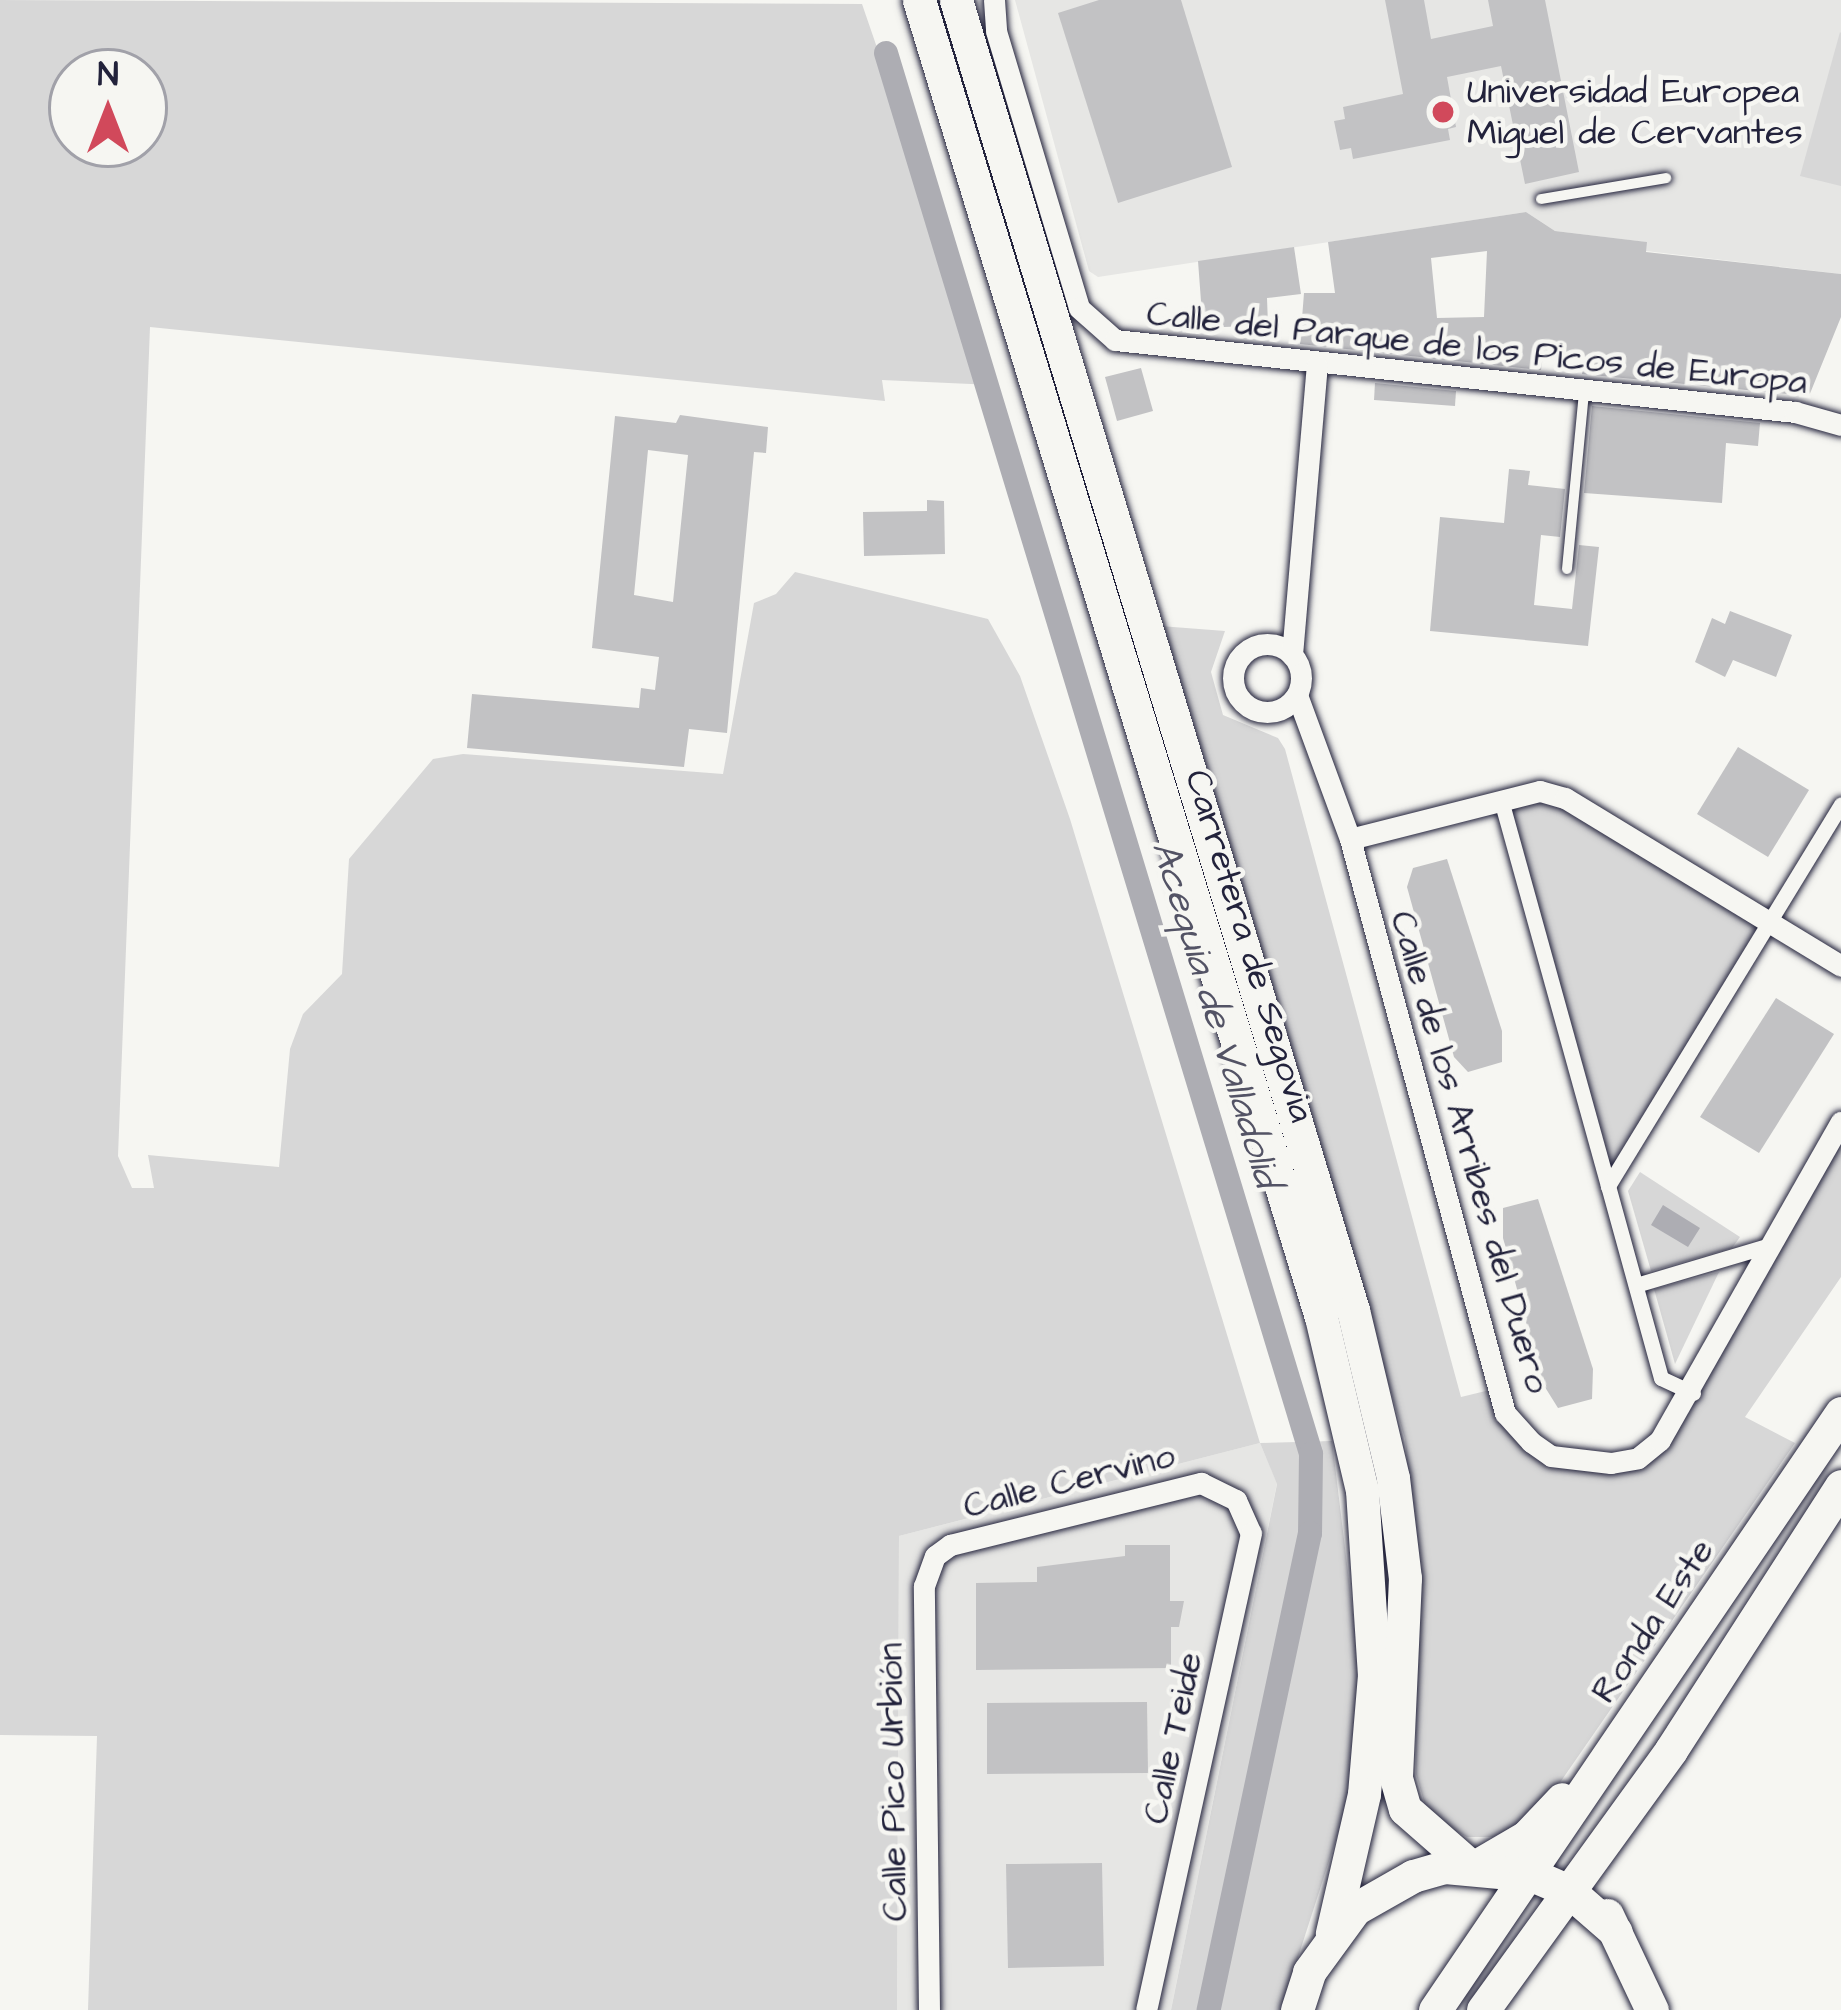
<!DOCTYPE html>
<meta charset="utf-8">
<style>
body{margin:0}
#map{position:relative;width:1841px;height:2010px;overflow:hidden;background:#f6f6f2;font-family:"Architects Daughter",sans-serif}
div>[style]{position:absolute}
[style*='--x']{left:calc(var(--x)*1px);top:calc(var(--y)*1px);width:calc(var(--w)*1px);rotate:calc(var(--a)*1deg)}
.built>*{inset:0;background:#e6e6e4}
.green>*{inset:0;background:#d7d7d7}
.water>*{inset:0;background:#adadb3}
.canal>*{height:24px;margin:-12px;padding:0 12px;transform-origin:12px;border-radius:12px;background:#adadb3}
.building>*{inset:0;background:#c2c2c4}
.roads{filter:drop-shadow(0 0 3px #22223b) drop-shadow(0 0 3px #22223b)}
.service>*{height:10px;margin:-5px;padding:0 5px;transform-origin:5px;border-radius:5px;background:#f6f6f2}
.pedestrian>*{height:15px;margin:-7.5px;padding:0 7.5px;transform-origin:7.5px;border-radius:7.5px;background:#f6f6f2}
.minor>*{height:21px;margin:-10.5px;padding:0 10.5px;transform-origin:10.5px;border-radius:10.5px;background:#f6f6f2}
.minor>.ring{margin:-10.5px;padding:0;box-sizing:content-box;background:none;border:21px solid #f6f6f2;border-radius:50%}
.primary>*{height:33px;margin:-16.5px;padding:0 16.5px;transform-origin:16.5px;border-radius:16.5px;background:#f6f6f2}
.trunk>*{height:33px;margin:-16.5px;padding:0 16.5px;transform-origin:16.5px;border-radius:16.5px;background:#f6f6f2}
.dots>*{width:33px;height:33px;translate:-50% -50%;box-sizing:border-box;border:6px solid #f6f6f2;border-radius:50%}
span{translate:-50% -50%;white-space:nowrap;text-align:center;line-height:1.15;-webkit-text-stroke:9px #f6f6f2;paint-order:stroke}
.poi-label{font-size:36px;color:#22223b}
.left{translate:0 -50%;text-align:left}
.street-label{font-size:36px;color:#22223b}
.water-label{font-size:39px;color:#535365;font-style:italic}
.north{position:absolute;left:48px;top:48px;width:120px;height:120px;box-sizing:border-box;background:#f6f6f2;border:3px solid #a1a1a9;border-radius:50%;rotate:0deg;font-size:33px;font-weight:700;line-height:48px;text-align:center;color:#22223b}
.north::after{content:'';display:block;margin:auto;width:42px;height:54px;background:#d1495b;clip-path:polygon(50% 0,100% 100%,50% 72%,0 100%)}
</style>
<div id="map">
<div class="built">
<div style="clip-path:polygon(1015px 0,1841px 0,1841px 274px,1646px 251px,1646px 242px,1555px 231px,1526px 212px,1098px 277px,1089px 271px)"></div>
<div style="clip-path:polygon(1260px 1443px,1277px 1483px,1171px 2010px,897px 2010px,899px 1536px)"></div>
</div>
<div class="green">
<div style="clip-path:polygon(evenodd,0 0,862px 4px,993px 385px,882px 380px,885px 401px,150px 327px,118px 1156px,132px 1188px,154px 1188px,148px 1155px,279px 1167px,290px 1049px,303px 1014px,342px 974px,349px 859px,433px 759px,463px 754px,723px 774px,754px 603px,776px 594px,795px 572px,988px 619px,1020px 676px,1070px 819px,1260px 1443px,1332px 1441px,1360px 1671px,1351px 1793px,1281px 2010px,1171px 2010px,1277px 1484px,1260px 1443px,899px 1536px,897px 2010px,88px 2010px,97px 1736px,0 1735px,0 0,72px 72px,144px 72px,144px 144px,72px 144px,72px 72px)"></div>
<div style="clip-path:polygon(1840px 32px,1841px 33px,1841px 186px,1800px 176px)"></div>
<div style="clip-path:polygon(1160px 626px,1225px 631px,1211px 672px,1223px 715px,1278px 738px,1285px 749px,1461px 1397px,1498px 1388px,1552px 1456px,1638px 1457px,1841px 1122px,1841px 1277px,1745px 1417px,1795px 1443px,1559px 1784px,1518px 1825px,1493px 1837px,1467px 1837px,1443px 1824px,1425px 1805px,1416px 1774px,1416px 1557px,1405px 1439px)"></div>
<div style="clip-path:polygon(1540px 791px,1768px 923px,1608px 1186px,1502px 800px)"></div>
<div style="clip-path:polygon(1640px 1172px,1740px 1237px,1732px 1248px,1651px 1271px,1628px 1191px)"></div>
<div style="clip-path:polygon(1719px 1272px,1675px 1364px,1654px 1289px)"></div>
</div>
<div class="water">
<div style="clip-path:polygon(1663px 1205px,1700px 1228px,1688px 1247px,1651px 1225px)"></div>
</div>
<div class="canal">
<div style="--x:886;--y:53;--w:1464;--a:73.12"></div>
<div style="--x:1311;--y:1454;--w:79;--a:90.7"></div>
<div style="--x:1310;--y:1533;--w:488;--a:102"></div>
</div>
<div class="building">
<div style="clip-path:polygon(1099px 0,1181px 0,1232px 167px,1118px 203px,1058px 13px)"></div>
<div style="clip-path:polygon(1385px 0,1424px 0,1431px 39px,1493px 26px,1488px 0,1545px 0,1579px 172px,1525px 184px,1501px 66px,1447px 77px,1456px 127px,1448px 129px,1450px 140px,1353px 159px,1351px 148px,1340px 150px,1334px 121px,1345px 119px,1343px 107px,1403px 94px)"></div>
<div style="clip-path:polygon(evenodd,1526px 212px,1555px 231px,1647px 242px,1646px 252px,1841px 274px,1841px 317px,1809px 396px,1582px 374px,1584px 358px,1543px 356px,1541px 370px,1300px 344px,1304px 293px,1335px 293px,1328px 242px,1526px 212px,1487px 251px,1484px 317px,1437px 318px,1431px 258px,1487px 251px)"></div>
<div style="clip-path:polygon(1294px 247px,1301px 294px,1267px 298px,1268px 325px,1203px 328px,1198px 261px)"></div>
<div style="clip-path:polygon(1141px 368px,1153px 411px,1117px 421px,1105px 377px)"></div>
<div style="clip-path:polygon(1375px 383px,1456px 391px,1455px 406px,1374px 400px)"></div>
<div style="clip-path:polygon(1592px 406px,1760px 423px,1758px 446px,1726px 443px,1722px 503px,1584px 493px)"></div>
<div style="clip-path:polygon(evenodd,680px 415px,768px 427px,766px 453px,754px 452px,727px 733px,689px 729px,684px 767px,467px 748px,472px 694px,639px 708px,641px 688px,655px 690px,659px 657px,592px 648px,615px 416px,676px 423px,680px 415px,648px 450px,688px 455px,673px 602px,634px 595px,648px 450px)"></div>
<div style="clip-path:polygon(1509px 469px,1530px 471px,1528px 485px,1565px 489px,1560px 537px,1541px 535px,1534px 605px,1572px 609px,1579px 545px,1599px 547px,1588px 646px,1430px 631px,1440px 517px,1504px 523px)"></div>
<div style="clip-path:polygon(927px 500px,944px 501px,945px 554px,864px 556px,863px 512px,927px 511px)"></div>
<div style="clip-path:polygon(1730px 611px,1792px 635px,1776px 677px,1733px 660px,1725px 677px,1695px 662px,1712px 618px,1725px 624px)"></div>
<div style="clip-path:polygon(1738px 747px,1809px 790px,1768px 857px,1697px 814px)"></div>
<div style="clip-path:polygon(1447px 859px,1502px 1031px,1502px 1062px,1468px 1072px,1454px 1057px,1407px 887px,1413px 868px)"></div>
<div style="clip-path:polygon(1776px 998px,1834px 1034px,1759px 1153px,1700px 1117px)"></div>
<div style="clip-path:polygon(1538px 1199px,1593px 1369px,1592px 1399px,1558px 1408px,1543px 1384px,1503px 1238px,1503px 1208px)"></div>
<div style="clip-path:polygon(1125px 1545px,1170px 1545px,1170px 1601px,1184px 1601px,1179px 1627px,1171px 1627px,1171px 1668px,976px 1670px,976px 1583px,1037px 1582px,1037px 1567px,1125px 1556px)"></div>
<div style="clip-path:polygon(1147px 1702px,1148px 1773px,987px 1774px,987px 1703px)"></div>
<div style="clip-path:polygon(1102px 1863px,1104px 1966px,1008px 1968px,1006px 1864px)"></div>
</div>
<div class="roads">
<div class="service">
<div style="--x:1541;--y:199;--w:127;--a:-9.5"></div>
<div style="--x:1567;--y:569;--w:178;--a:-84.5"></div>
</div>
<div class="pedestrian">
<div style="--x:1501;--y:800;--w:401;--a:74.5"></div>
<div style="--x:1636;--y:1285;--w:137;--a:-16.6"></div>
<div style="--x:1693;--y:1393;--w:35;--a:-155"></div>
<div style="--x:1661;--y:1378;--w:199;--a:-105.4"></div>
<div style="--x:1608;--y:1186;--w:447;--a:-58.6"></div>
</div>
<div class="minor">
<div style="--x:994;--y:0;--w:31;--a:86"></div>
<div style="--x:996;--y:31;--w:289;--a:73.3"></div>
<div style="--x:1079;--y:308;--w:48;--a:41.6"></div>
<div style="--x:1115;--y:340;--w:684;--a:6.04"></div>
<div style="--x:1795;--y:412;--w:48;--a:15.8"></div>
<div class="ring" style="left:1233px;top:644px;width:47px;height:47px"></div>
<div style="--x:1292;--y:655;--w:290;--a:-85.1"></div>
<div style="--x:1297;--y:695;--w:153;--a:69.8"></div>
<div style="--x:1350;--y:839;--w:595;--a:74.89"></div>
<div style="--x:1505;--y:1413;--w:39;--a:48"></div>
<div style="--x:1531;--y:1442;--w:24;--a:35"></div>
<div style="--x:1551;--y:1456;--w:60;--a:6.7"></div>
<div style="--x:1611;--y:1463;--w:27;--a:-10"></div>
<div style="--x:1638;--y:1458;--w:28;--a:-39"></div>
<div style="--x:1660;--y:1440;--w:366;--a:-60.4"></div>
<div style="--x:1350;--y:839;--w:196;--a:-14.2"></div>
<div style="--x:1540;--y:791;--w:26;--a:16"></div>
<div style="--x:1565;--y:798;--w:323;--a:31.3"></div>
<div style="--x:929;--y:2010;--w:424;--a:-90.7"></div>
<div style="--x:924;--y:1586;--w:32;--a:-70"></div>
<div style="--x:935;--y:1556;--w:19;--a:-36"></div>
<div style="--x:950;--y:1545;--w:259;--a:-13.9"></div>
<div style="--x:1201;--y:1483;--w:39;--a:26"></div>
<div style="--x:1236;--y:1500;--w:36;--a:66"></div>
<div style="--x:1251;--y:1533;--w:488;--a:102.4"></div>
</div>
<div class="primary">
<div style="--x:919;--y:0;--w:1377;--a:73.03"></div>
<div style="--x:1321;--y:1317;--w:178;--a:76.7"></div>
<div style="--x:1362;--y:1490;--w:185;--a:86.3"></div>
<div style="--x:1374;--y:1675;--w:119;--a:94.8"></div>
<div style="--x:1364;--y:1794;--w:143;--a:103"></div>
<div style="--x:956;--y:0;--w:1369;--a:73.14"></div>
<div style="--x:1353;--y:1310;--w:173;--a:76.6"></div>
<div style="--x:1393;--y:1478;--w:101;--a:83.2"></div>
<div style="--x:1405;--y:1578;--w:200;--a:92.6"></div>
<div style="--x:1396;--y:1778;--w:32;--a:74"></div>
<div style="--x:1405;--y:1809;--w:85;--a:41.2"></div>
</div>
<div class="trunk">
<div style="--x:1478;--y:1865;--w:56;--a:-30.3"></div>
<div style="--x:1526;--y:1837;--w:52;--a:-46.5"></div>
<div style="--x:1607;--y:1915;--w:105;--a:64.7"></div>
<div style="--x:1297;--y:2010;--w:40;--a:-72"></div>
<div style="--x:1309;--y:1972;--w:78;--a:-53.9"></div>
<div style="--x:1355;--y:1909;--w:67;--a:-29.6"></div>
<div style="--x:1413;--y:1876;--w:33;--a:-16"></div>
<div style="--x:1445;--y:1867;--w:87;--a:5.3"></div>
<div style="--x:1532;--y:1875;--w:40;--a:23.4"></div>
<div style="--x:1569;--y:1891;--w:62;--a:41.1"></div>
<div style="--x:1435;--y:2010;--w:722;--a:-55.78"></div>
<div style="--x:1483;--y:2010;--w:321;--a:-54.1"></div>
<div style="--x:1671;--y:1750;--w:314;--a:-57.2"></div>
</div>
</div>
<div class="dots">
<div style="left:1443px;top:112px;background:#d1495b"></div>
</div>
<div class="poi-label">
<span class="left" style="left:1467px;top:112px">Universidad Europea<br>Miguel de Cervantes</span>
</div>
<div class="street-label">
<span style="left:1477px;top:348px;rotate:6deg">Calle del Parque de los Picos de Europa</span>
<span style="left:1249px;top:946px;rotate:73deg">Carretera de Segovia</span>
<span style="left:1470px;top:1152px;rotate:74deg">Calle de los Arribes del Duero</span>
<span style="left:1069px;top:1481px;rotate:-14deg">Calle Cervino</span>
<span style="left:1653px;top:1621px;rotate:-56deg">Ronda Este</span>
<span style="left:1173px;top:1738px;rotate:-78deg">Calle Teide</span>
<span style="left:893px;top:1782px;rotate:-91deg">Calle Pico Urbión</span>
</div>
<div class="water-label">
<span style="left:1215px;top:1014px;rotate:73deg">Acequia de Valladolid</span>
</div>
<div class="north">N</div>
</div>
